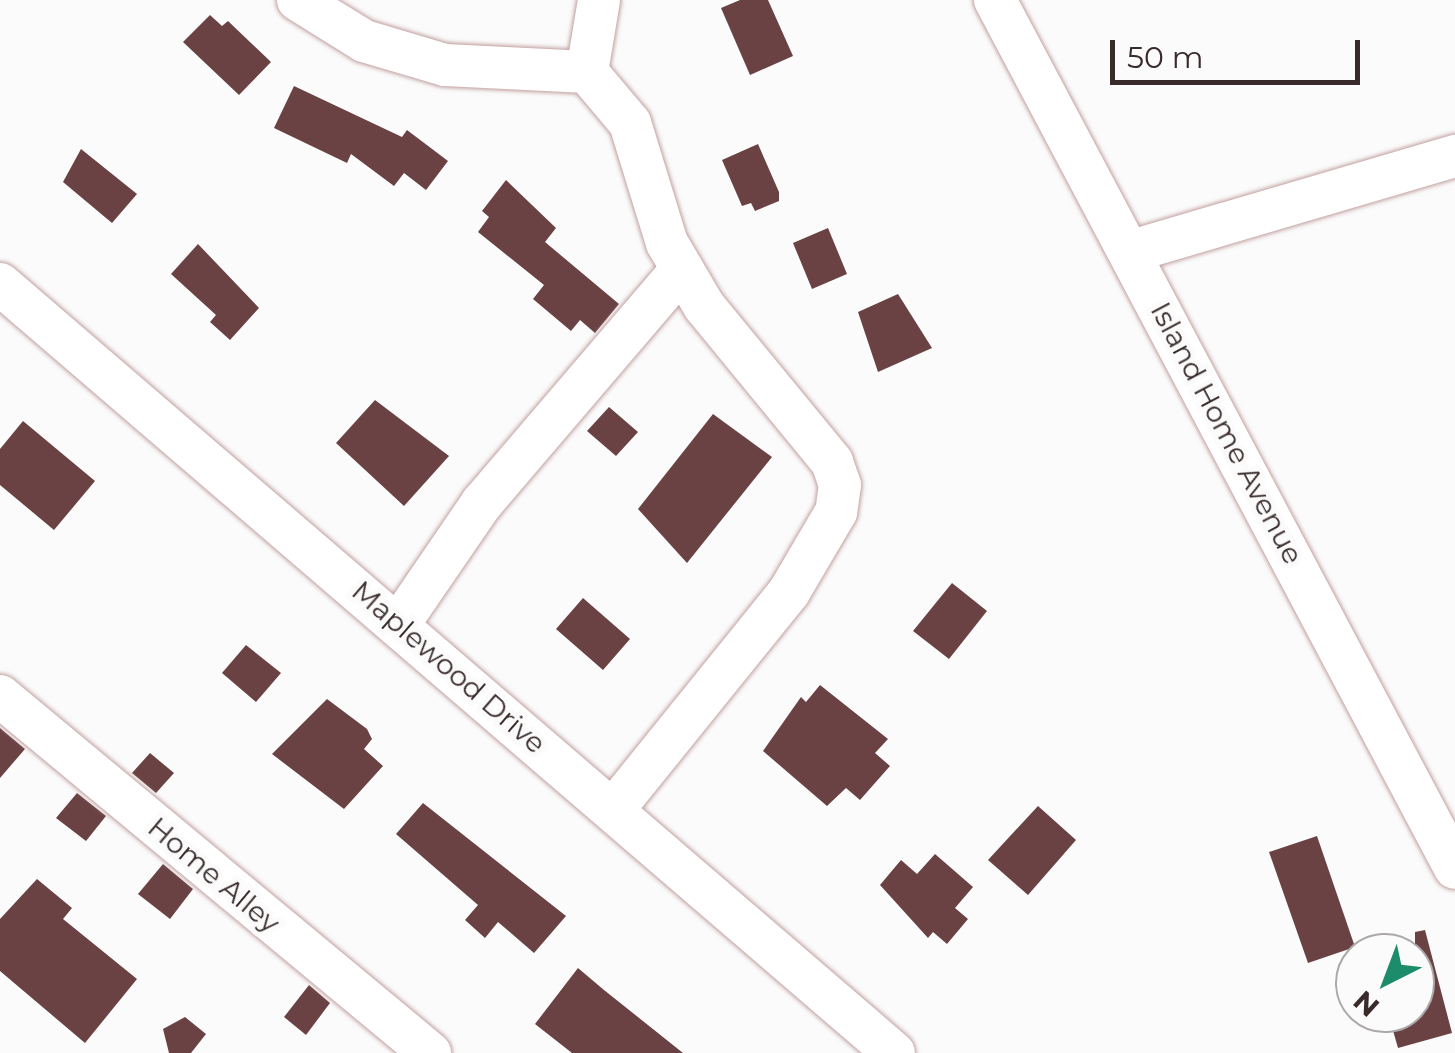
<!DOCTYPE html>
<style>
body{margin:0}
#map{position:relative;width:1455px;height:1053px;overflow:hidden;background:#fbfbfb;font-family:Montserrat,sans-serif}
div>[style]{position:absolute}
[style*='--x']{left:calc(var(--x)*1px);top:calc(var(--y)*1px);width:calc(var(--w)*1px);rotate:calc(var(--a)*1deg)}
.building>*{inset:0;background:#6a4243}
.roads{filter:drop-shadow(0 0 2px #c2a0a0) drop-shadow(0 0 2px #c2a0a0)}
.minor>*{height:42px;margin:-21px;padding:0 21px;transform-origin:21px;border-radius:21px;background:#fff}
span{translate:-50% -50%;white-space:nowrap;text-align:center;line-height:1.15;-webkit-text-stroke:10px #fbfbfb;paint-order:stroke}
.street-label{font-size:28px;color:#392b2b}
.north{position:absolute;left:1335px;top:933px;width:100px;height:100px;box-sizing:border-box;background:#fbfbfb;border:2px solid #ada8a8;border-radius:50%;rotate:222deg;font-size:28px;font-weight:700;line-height:40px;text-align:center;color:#392b2b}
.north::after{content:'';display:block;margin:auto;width:35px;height:45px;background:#1d8c6b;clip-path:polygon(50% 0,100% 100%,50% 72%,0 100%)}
.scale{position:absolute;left:1110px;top:40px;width:250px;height:45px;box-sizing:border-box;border:5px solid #392b2b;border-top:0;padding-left:12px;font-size:30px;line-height:35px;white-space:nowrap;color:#392b2b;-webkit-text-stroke:8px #fbfbfb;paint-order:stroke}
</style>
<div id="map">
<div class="building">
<div style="clip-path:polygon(740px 0,768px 0,793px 56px,750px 75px,721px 8px)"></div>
<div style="clip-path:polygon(210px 15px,222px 26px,228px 21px,271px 62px,239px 95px,183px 42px)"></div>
<div style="clip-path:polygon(294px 86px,402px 137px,407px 130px,448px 161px,426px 190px,404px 173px,394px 186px,351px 154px,347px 163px,274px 128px)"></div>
<div style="clip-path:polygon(758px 144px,779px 192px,779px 201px,755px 211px,751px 203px,742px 206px,722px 160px)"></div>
<div style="clip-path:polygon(81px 149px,137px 194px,112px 223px,63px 182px)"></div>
<div style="clip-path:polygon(506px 180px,556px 228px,545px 242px,619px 304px,595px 333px,580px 320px,571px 331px,533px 299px,544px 285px,478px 232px,489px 217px,482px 211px)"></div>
<div style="clip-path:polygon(828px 228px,847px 274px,812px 289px,793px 243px)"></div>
<div style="clip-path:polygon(198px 244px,259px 308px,230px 340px,210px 322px,216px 315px,171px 274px)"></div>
<div style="clip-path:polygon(898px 294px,932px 348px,878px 372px,858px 312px)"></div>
<div style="clip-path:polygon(375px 400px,449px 456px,404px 506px,336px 443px)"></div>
<div style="clip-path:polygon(609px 407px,638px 432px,616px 456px,587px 431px)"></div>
<div style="clip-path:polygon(713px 414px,772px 457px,687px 563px,638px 509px)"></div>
<div style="clip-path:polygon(23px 421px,95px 481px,54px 530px,0 485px,0 449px)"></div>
<div style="clip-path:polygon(952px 583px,987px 611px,949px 659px,913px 631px)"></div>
<div style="clip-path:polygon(583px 598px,630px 639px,603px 670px,556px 629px)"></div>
<div style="clip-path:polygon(246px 645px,281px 673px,256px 702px,222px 673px)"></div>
<div style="clip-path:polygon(820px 685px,888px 739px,875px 753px,890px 766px,860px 800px,846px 788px,827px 806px,763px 751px,801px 697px,806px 702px)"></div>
<div style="clip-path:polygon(327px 699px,367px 729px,372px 739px,364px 749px,383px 766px,344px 809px,272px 754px)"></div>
<div style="clip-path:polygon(0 728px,25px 749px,0 778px)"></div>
<div style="clip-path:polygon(150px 753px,174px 773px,156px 793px,132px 773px)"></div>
<div style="clip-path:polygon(77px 793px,106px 816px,86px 841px,56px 818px)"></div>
<div style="clip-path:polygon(423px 803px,566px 916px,534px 953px,498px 922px,485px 938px,465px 920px,478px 905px,396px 834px)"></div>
<div style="clip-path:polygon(1038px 806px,1076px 840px,1028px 895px,988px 860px)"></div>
<div style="clip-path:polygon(1317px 836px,1355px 947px,1308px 963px,1269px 852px)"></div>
<div style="clip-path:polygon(935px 854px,973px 887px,955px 908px,968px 919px,947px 944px,933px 932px,928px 938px,880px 885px,901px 860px,917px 874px)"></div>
<div style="clip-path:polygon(163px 864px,193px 889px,170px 919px,138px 894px)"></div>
<div style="clip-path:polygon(37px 879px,72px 908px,63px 919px,137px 979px,85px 1043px,0 971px,0 919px)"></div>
<div style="clip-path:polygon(1425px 930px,1452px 1033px,1398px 1048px,1388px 1013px,1415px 1013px,1415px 932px)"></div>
<div style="clip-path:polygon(578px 968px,604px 990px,683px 1053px,572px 1053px,535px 1024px)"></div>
<div style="clip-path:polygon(309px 985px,330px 1003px,306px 1035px,284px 1017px)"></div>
<div style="clip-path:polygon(185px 1017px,206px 1034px,191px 1053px,169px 1053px,163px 1029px)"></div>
</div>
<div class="roads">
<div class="minor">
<div style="--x:298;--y:0;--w:78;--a:31.8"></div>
<div style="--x:364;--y:41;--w:84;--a:16.5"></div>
<div style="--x:445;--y:65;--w:142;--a:2.8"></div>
<div style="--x:587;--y:72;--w:67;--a:49.9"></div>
<div style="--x:630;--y:123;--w:126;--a:72.9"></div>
<div style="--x:667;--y:243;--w:73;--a:59.6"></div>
<div style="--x:704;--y:306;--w:202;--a:50.6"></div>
<div style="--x:832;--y:462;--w:24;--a:71"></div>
<div style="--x:840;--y:485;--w:27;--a:98"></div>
<div style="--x:836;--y:512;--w:93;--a:120.4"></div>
<div style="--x:789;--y:592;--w:279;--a:128.9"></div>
<div style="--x:995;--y:0;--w:982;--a:62.08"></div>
<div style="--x:587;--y:72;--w:73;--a:-80.5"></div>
<div style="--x:1132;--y:251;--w:337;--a:-16.4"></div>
<div style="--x:0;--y:284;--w:1179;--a:40.7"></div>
<div style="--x:399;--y:624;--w:147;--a:-55.6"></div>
<div style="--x:482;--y:503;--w:308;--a:-49.5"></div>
<div style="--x:0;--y:696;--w:559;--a:39.7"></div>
</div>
</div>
<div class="street-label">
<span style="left:1227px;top:433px;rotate:62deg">Island Home Avenue</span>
<span style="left:449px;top:667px;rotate:41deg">Maplewood Drive</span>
<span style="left:214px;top:875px;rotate:40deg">Home Alley</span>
</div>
<div class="north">N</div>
<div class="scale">50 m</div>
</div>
